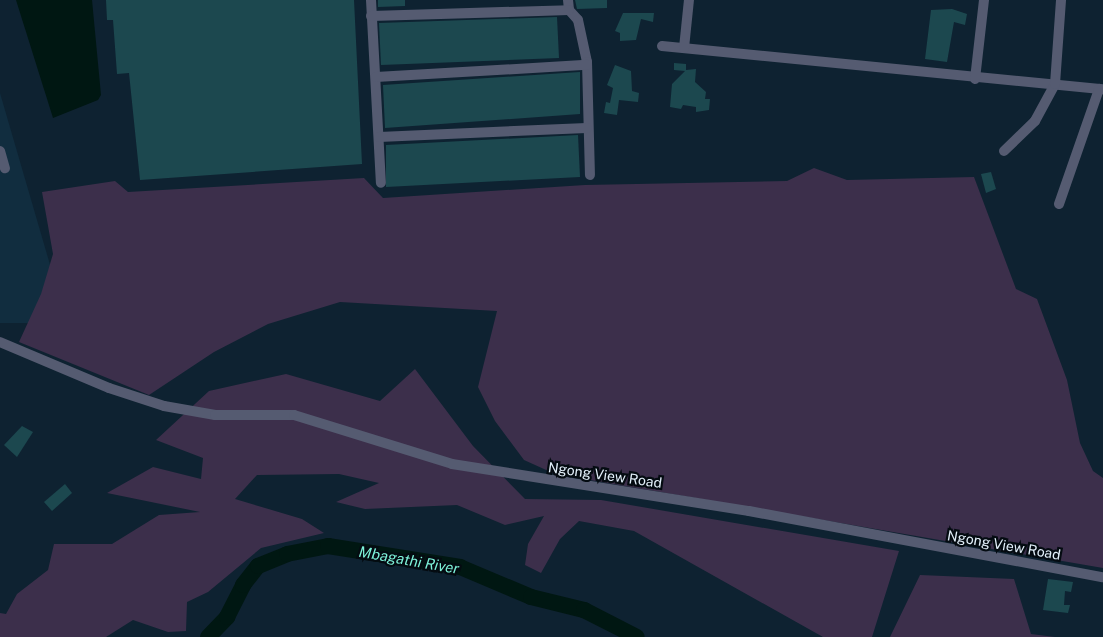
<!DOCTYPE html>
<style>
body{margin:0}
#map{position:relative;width:1103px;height:637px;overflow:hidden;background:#0e2231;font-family:"Public Sans",sans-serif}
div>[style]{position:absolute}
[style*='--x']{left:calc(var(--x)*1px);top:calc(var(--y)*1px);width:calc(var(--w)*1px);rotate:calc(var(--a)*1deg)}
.built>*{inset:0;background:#112d3f}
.green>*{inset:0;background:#3c2f4b}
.water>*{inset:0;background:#001712}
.river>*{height:16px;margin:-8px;padding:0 8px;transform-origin:8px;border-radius:8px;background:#001712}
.building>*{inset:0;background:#1c484f}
.minor>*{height:10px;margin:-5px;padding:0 5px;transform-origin:5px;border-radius:5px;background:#555b71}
span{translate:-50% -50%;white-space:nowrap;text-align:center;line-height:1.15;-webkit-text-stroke:4.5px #040b11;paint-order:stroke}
.street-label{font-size:14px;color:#e2eff9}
.water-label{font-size:15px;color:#7df2d9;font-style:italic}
</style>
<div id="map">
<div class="built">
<div style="clip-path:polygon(0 93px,67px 323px,0 323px)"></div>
</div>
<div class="green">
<div style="clip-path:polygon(814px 168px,847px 180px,974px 177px,1016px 289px,1037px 299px,1067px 380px,1080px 443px,1093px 471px,1103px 478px,1103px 568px,555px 474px,524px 460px,495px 421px,478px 387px,497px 311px,340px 302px,268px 324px,214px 352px,149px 395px,19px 342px,41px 294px,53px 254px,42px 192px,115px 181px,128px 192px,364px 178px,383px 198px,585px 185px,787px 181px)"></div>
<div style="clip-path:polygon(415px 369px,473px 446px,525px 499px,601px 500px,899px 551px,872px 637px,823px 637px,634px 531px,579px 521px,560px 539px,541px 573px,525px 565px,528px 544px,544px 516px,505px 525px,457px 505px,365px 509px,336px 502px,379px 483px,339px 474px,257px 475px,235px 499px,302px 519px,324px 533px,261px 548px,208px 592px,187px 602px,186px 631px,168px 632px,133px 620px,106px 637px,0 637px,0 613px,6px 614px,17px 594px,48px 570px,54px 544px,112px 544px,159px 515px,200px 512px,107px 493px,153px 467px,201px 479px,203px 458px,156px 440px,209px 391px,286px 374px,380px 401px)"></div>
<div style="clip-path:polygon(920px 575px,1014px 579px,1031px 634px,1055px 637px,890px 637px)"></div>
</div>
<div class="water">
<div style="clip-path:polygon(16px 0,92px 0,101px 95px,98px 100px,53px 118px)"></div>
</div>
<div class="river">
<div style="--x:208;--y:637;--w:28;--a:-46"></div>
<div style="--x:227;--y:617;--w:36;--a:-63"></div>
<div style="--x:243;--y:585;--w:24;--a:-52"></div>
<div style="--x:258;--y:566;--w:31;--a:-22"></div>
<div style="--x:287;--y:554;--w:42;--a:-11"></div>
<div style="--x:328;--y:546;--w:134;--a:9"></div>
<div style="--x:460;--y:567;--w:77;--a:22.9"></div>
<div style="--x:531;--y:597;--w:55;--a:13.8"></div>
<div style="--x:584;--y:610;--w:59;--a:27"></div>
</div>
<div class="building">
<div style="clip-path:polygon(106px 0,354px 0,362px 164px,140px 180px,129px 73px,117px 74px,113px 20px,107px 20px)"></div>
<div style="clip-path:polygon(378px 0,405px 0,405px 6px,378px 7px)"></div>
<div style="clip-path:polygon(575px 0,607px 0,607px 8px,577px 9px)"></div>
<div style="clip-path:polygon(952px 9px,967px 14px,965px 25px,954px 22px,947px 62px,925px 59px,931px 10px)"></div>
<div style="clip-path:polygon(623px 13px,654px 13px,653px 22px,641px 19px,636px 40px,620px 41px,620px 33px,615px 31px)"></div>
<div style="clip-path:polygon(557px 17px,559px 58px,381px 65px,379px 23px)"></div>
<div style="clip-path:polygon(674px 63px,686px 64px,686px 70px,696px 69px,695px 82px,706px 92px,705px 99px,710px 99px,709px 110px,696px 112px,696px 107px,683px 105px,681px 109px,670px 107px,672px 84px,685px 71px,674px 70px)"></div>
<div style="clip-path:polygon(615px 65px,631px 71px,632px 91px,639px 93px,638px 102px,619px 100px,617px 115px,604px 113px,606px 102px,610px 103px,613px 88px,607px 85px)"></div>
<div style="clip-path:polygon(580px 72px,580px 114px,385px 128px,383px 85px)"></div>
<div style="clip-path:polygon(578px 135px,580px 177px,386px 187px,386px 145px)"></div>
<div style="clip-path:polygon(991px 172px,996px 189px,986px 193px,981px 174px)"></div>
<div style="clip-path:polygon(22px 426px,33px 432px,17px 457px,4px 445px)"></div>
<div style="clip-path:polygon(65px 484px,72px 493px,52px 511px,44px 502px)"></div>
<div style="clip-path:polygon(1048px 579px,1073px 582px,1071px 592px,1065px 591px,1064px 605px,1070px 605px,1068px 613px,1043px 610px)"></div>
</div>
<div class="minor">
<div style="--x:371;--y:0;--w:183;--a:86.9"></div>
<div style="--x:568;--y:0;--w:10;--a:84"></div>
<div style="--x:569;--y:10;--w:13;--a:48"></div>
<div style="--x:578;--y:20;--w:43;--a:77.9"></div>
<div style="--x:587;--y:62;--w:113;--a:88.5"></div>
<div style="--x:371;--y:16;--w:198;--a:-1.7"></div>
<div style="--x:662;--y:46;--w:443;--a:5.6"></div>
<div style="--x:684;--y:48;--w:48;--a:-84.1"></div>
<div style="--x:376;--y:77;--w:211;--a:-3.3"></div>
<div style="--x:975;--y:79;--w:80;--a:-83.5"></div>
<div style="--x:379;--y:137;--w:208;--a:-2.5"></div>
<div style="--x:0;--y:151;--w:18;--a:74"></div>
<div style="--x:1004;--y:151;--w:43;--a:-44.1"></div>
<div style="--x:1035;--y:121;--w:42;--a:-61.6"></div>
<div style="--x:1055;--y:84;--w:84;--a:-85.9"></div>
<div style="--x:1059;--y:204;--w:122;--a:-70.8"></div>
<div style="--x:0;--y:342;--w:118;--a:22.9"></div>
<div style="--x:109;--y:388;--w:58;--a:18.1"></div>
<div style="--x:164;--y:406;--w:52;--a:10"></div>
<div style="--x:215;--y:415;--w:79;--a:0"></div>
<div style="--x:294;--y:415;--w:165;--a:17.2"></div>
<div style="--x:452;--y:464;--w:301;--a:9"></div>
<div style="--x:749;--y:511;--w:360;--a:10.6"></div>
</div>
<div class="street-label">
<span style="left:605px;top:475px;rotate:8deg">Ngong View Road</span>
<span style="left:1004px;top:545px;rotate:10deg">Ngong View Road</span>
</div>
<div class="water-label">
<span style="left:409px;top:560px;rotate:10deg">Mbagathi River</span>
</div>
</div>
